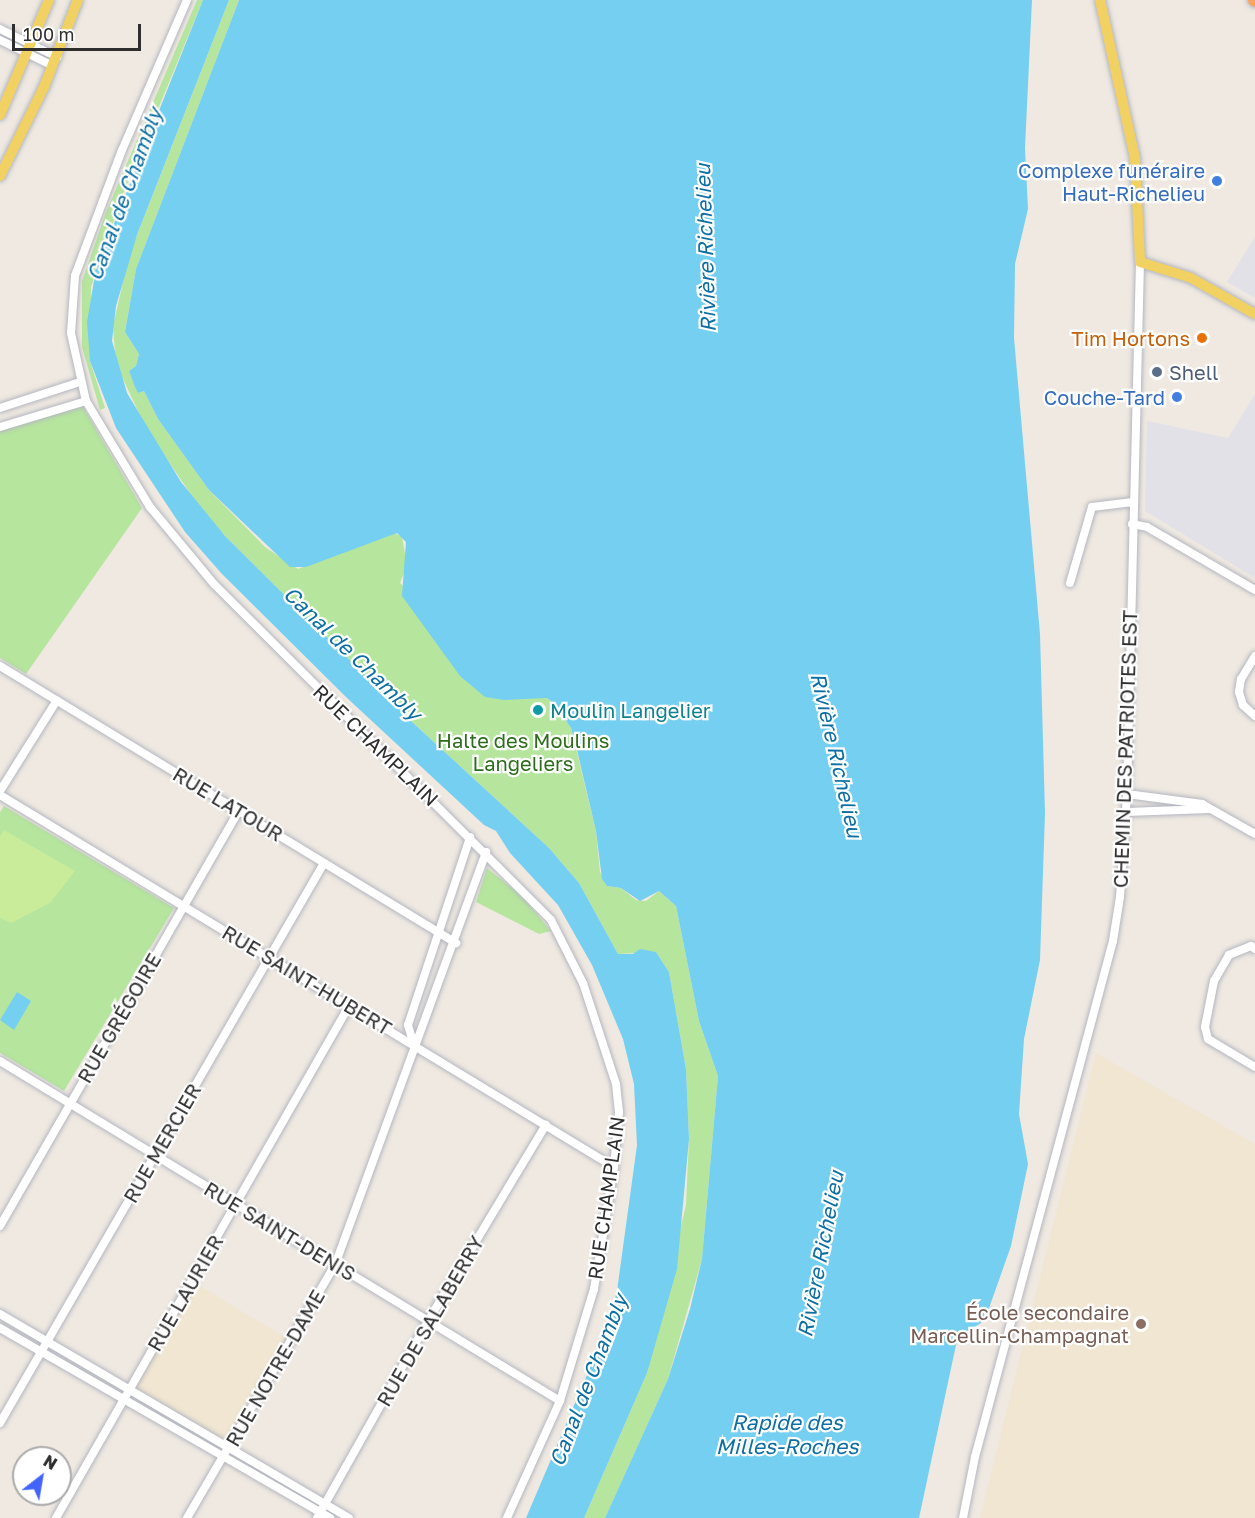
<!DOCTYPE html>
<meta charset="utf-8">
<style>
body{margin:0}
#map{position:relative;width:1255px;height:1518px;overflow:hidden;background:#efe9e1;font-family:"Golos Text",sans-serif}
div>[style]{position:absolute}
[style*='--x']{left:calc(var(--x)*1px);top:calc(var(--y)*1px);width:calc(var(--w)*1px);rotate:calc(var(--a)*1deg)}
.industrial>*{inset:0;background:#e3e1e8}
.education>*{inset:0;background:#f0e6d1}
.green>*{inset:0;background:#b6e59e}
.pitch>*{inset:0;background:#c9ec9a}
.water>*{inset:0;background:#75cff0}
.roads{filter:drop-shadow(0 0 2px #b4b7c1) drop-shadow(0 0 2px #b4b7c1)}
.minor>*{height:8px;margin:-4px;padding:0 4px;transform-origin:4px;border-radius:4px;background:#fff}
.major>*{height:10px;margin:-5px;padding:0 5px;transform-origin:5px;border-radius:5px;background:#f2d163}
.highway>*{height:12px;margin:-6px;padding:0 6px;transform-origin:6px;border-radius:6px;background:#ffa35c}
.dots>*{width:16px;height:16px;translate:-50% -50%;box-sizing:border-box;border:3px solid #fff;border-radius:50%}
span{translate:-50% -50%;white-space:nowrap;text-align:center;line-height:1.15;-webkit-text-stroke:4.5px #fff;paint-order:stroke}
.shop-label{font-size:20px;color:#366cbe}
.right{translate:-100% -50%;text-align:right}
.food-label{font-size:20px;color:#c56008}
.service-label{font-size:20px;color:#4e5e75}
.left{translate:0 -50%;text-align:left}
.culture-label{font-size:20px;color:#0d838f}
.park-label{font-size:20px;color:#2c6e1b}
.street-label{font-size:20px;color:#2e2e2e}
.education-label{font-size:20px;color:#785e54}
.water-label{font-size:21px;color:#0d6fa3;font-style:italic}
.north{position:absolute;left:12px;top:1446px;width:60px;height:60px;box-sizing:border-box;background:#fff;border:2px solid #ababab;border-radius:50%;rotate:31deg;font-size:16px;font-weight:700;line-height:24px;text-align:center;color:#2e2e2e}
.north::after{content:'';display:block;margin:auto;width:21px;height:27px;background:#4264fb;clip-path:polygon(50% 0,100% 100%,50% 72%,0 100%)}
.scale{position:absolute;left:12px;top:24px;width:129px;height:27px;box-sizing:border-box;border:3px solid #2e2e2e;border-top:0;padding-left:8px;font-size:18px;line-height:21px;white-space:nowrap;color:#2e2e2e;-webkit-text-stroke:4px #fff;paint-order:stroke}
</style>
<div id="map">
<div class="industrial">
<div style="clip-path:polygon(1255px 237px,1255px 298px,1227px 282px)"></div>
<div style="clip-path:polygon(1255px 394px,1255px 578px,1145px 511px,1147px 421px,1228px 438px)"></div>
</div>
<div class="education">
<div style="clip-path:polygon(1096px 1053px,1255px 1144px,1255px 1518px,980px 1518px)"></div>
<div style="clip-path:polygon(192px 1281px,291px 1341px,228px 1448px,129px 1390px)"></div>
</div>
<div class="green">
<div style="clip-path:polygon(197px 0,203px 0,123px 194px,91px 287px,90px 361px,105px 408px,100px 410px,82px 347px,82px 281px,106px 212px)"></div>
<div style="clip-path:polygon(229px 0,239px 0,136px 269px,125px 332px,139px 354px,136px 366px,129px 371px,138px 393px,144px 391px,158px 419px,209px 490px,265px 547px,298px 569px,393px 532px,402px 537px,407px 565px,400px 583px,530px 697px,547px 698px,554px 703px,571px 728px,596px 831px,600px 872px,607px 886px,621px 888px,636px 900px,646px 901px,659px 891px,676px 906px,699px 1021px,718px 1076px,702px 1259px,668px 1379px,605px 1518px,584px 1518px,647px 1373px,686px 1205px,689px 1139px,686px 1069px,669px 972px,656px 952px,618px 954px,579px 883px,549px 848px,411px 721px,225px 536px,200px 508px,146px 428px,116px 364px,113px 326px,129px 256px)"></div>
<div style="clip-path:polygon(82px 405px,142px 508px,26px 674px,0 658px,0 431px)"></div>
<div style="clip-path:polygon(4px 806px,174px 908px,64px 1091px,0 1053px,0 812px)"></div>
<div style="clip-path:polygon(487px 868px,522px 896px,551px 931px,539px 934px,476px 902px)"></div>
</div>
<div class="pitch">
<div style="clip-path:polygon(4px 830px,75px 871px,50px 903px,11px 923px,0 918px,0 837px)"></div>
</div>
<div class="water">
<div style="clip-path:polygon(203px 0,229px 0,137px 235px,116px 306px,112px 341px,127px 393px,181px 482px,225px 536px,411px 721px,549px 848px,579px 883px,618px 954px,633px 954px,640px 949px,656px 952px,669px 972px,686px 1069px,689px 1139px,677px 1269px,647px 1373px,584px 1518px,526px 1518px,607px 1328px,617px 1291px,637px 1145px,634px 1084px,623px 1039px,592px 965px,558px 905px,510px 853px,496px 831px,484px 825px,346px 697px,222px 574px,185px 532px,116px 428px,90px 361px,87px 322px,96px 269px)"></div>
<div style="clip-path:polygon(239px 0,1032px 0,1025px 148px,1028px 209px,1015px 264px,1014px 338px,1040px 634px,1045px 813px,1040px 960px,1024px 1039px,1019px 1114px,1028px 1164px,1011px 1246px,988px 1311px,981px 1323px,961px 1335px,956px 1345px,919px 1518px,605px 1518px,668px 1379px,690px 1309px,702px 1259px,718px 1076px,699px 1021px,676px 906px,659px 891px,640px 901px,621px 888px,607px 886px,602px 879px,596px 831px,576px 746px,571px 728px,554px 703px,547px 698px,504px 700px,485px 697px,460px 676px,402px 596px,406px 542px,397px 533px,306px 567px,290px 567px,209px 490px,158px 419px,144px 391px,138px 393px,135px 387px,129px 371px,136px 366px,139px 354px,125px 332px,136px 269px)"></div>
<div style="clip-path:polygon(17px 992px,31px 1001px,14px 1030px,0 1020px)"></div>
</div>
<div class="roads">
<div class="minor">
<div style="--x:187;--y:0;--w:163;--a:113.4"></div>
<div style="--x:122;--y:150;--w:134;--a:110.5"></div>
<div style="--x:75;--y:276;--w:57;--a:94"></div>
<div style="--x:71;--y:333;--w:70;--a:77.6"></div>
<div style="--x:86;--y:401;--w:124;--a:58.9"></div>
<div style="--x:150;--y:507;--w:100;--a:50.3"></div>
<div style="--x:214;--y:584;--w:476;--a:44.9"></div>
<div style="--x:551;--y:920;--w:71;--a:63.1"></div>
<div style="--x:583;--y:983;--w:106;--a:71.9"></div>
<div style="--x:616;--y:1084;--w:28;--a:84"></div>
<div style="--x:619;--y:1112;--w:55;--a:95.2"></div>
<div style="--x:614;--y:1167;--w:124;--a:99.3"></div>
<div style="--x:594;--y:1289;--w:117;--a:106.9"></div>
<div style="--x:560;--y:1401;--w:128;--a:114.4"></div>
<div style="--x:0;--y:29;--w:64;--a:26.2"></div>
<div style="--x:0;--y:40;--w:59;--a:26.1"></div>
<div style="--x:0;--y:408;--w:84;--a:-18"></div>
<div style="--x:0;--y:427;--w:90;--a:-16.8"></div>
<div style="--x:1132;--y:524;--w:15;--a:11"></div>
<div style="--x:1147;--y:527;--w:125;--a:30.3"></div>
<div style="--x:1070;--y:583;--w:79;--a:-73.9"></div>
<div style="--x:1092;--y:507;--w:41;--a:-7"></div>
<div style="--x:1255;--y:656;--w:27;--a:121"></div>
<div style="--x:1241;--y:679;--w:13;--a:99"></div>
<div style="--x:1239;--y:692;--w:14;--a:73"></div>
<div style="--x:1243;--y:705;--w:16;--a:43"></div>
<div style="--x:0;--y:666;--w:534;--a:31.28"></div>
<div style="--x:0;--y:791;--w:107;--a:-57.9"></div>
<div style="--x:1127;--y:794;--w:76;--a:7.6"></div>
<div style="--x:1202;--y:804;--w:61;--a:29.5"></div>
<div style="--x:0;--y:795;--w:718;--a:31.21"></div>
<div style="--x:1127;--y:812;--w:81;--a:-2.1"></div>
<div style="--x:1255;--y:949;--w:5;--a:-143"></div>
<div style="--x:1251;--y:946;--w:24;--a:158"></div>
<div style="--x:1229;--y:955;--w:30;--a:120"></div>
<div style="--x:1214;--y:981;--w:47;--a:101.1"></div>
<div style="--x:1205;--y:1027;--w:12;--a:76"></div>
<div style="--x:1208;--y:1039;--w:55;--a:30.8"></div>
<div style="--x:414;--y:1045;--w:21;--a:-107"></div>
<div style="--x:408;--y:1025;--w:198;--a:-71.7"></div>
<div style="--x:0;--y:1061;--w:655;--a:31.26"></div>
<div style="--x:0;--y:1226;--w:479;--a:-60.1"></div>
<div style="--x:0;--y:1314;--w:404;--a:30.3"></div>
<div style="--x:0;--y:1328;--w:381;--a:29.9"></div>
<div style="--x:0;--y:1423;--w:647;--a:-59.95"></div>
<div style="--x:56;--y:1518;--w:590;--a:-60.22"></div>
<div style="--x:187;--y:1518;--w:293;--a:-59.7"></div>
<div style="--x:335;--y:1265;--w:440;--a:-69.9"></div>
<div style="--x:317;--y:1518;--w:226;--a:-60.6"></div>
<div style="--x:428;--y:1321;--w:229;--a:-59"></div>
<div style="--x:963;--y:1518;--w:62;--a:-78.9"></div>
<div style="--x:975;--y:1457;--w:534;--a:-75.03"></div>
<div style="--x:1113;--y:941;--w:45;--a:-81"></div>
<div style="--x:1120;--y:897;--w:103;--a:-86.1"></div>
<div style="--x:1127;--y:794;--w:532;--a:-88.6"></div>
</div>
<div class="major">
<div style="--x:1100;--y:0;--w:162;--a:77.5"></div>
<div style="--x:1135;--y:158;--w:104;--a:87.2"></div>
<div style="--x:1140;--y:262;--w:53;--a:17.4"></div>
<div style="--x:1191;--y:278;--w:73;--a:29.4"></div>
<div style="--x:0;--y:115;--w:125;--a:-66.9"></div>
<div style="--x:0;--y:176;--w:99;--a:-63.7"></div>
<div style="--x:44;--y:87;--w:93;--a:-68.7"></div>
</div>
<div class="highway">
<div style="--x:1254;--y:0;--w:1;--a:45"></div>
</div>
</div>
<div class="dots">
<div style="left:1217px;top:181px;background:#3f7fe0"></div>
<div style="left:1202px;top:338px;background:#e8710a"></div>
<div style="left:1157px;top:372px;background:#5c6f8a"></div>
<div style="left:1177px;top:397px;background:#3f7fe0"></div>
<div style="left:538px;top:710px;background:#0f9aa8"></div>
<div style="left:1141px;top:1324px;background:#8d6e63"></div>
</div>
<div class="shop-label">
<span class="right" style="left:1205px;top:182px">Complexe funéraire<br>Haut-Richelieu</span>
<span class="right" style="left:1165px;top:397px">Couche-Tard</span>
</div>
<div class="food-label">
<span class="right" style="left:1190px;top:338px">Tim Hortons</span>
</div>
<div class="service-label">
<span class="left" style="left:1169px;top:372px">Shell</span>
</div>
<div class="culture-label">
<span class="left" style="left:550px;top:710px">Moulin Langelier</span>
</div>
<div class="park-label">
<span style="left:523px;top:752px">Halte des Moulins<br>Langeliers</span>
</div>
<div class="street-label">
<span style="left:376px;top:745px;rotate:44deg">RUE CHAMPLAIN</span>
<span style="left:1125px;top:749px;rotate:-88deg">CHEMIN DES PATRIOTES EST</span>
<span style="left:228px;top:804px;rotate:31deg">RUE LATOUR</span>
<span style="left:307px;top:980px;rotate:31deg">RUE SAINT-HUBERT</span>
<span style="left:119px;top:1018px;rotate:-60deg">RUE GRÉGOIRE</span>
<span style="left:162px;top:1143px;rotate:-60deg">RUE MERCIER</span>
<span style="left:606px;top:1198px;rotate:-82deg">RUE CHAMPLAIN</span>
<span style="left:280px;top:1231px;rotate:31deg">RUE SAINT-DENIS</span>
<span style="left:185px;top:1293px;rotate:-60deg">RUE LAURIER</span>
<span style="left:430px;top:1321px;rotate:-60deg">RUE DE SALABERRY</span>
<span style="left:275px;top:1368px;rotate:-60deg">RUE NOTRE-DAME</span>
</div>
<div class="education-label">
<span class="right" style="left:1129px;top:1324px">École secondaire<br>Marcellin-Champagnat</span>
</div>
<div class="water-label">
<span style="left:124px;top:194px;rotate:-70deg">Canal de Chambly</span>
<span style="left:705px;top:248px;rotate:-92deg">Rivière Richelieu</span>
<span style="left:353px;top:653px;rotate:44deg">Canal de Chambly</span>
<span style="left:837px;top:755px;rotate:77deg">Rivière Richelieu</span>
<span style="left:820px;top:1254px;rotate:-79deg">Rivière Richelieu</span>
<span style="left:588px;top:1380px;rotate:-69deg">Canal de Chambly</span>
<span style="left:787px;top:1434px">Rapide des<br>Milles-Roches</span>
</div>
<div class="north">N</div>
<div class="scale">100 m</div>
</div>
